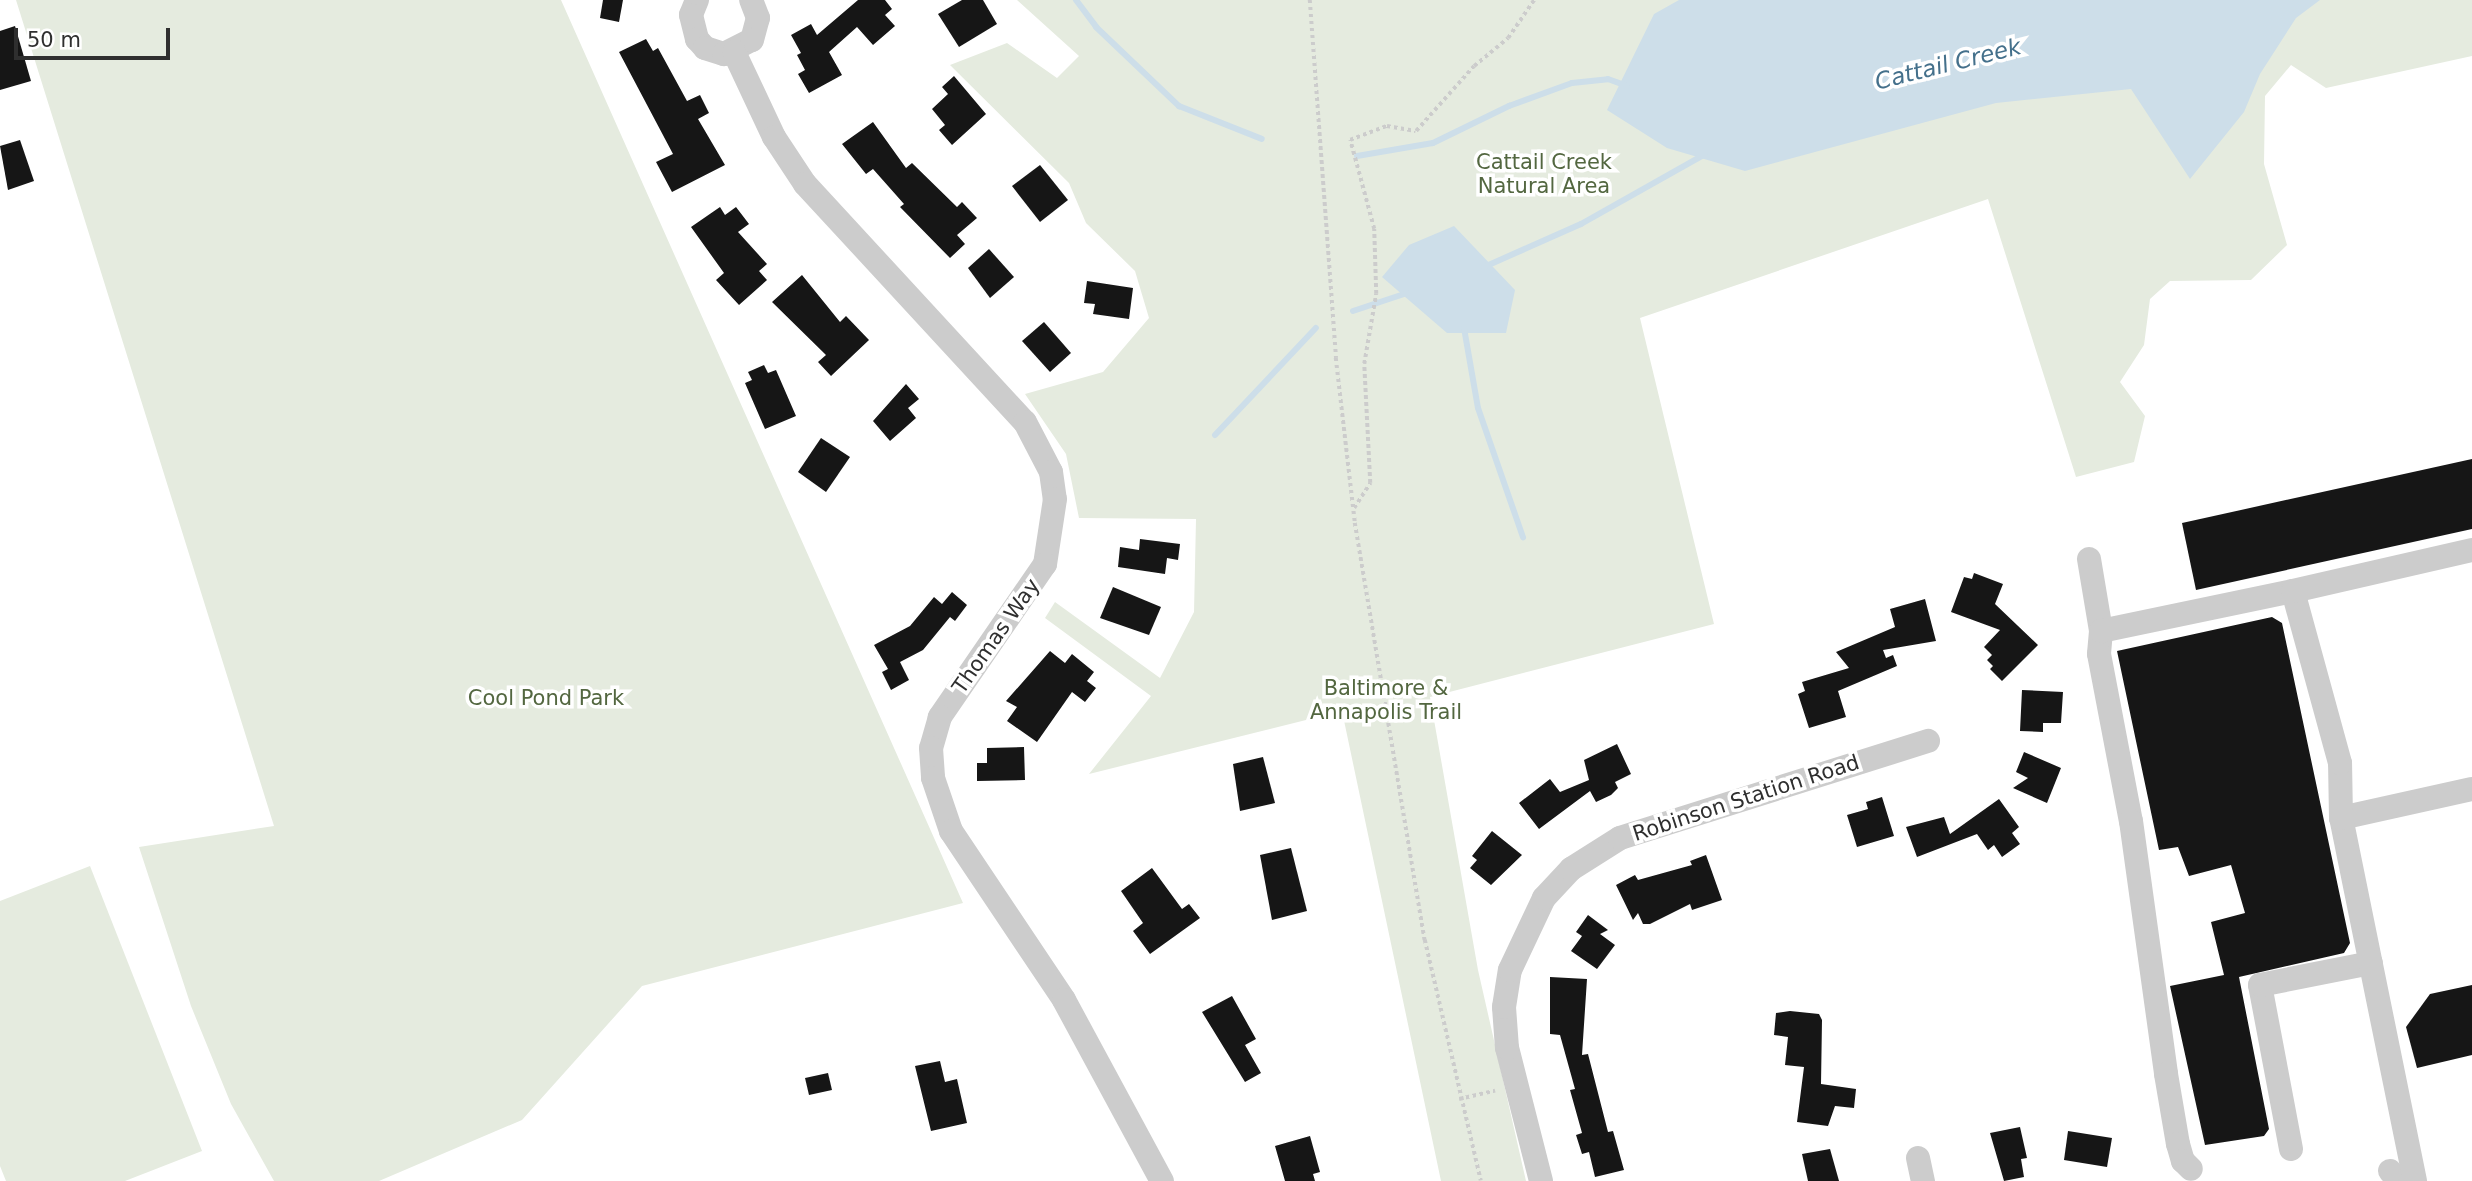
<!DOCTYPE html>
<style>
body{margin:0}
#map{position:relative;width:2472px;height:1181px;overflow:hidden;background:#fff;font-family:"DejaVu Sans",sans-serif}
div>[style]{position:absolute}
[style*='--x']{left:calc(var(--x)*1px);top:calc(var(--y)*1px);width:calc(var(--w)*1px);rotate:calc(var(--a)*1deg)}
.green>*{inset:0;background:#e5ebdf}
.water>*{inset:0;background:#cddee9}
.stream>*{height:6px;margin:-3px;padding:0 3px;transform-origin:3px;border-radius:3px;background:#cddee9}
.building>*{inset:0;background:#161616}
.path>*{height:3.5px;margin-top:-1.75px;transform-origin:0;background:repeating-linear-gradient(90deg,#ccc 0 3.5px,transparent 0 7px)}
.minor>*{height:24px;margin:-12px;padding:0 12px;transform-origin:12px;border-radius:12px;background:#ccc}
span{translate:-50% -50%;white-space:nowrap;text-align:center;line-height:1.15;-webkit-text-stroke:7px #fff;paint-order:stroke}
.park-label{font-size:21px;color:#536740}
.street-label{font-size:21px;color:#2f2f2f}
.water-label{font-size:23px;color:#44708b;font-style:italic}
.scale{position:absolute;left:14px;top:28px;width:156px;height:32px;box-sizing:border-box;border:4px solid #2f2f2f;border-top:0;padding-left:9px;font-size:21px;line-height:24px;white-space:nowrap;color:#2f2f2f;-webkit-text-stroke:5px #fff;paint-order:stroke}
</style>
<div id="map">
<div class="green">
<div style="clip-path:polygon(16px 0,561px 0,963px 903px,642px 986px,522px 1120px,379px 1181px,274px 1181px,231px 1104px,191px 1006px,139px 847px,274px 826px)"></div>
<div style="clip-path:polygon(1017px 0,2472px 0,2472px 56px,2326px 88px,2291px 65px,2265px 96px,2264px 164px,2287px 245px,2251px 280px,2170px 281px,2150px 299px,2144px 345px,2120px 382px,2145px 416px,2134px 462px,2076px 477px,1988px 199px,1640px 318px,1714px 624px,1430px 697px,1478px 970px,1526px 1181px,1441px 1181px,1342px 711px,1089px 774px,1151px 696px,1045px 618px,1055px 602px,1160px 678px,1194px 612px,1196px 519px,1079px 518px,1066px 454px,1025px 394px,1103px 372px,1149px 318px,1135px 271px,1086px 223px,1069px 183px,950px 65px,1007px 43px,1057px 78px,1079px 56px)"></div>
<div style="clip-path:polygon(90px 866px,202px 1151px,125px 1181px,6px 1181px,0 1166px,0 901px)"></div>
</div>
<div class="water">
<div style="clip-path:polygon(1679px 0,2320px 0,2296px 18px,2260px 74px,2244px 112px,2190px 179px,2131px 89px,1996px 103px,1745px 171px,1667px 148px,1607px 110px,1654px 14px)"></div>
<div style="clip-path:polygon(1454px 226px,1515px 290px,1506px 333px,1447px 333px,1382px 277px,1409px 245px)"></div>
</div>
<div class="stream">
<div style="--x:1076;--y:0;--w:34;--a:53"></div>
<div style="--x:1096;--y:27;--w:115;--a:43.6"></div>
<div style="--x:1179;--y:106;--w:89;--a:21.7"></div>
<div style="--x:1357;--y:156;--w:77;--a:-9.7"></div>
<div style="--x:1433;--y:143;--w:85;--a:-26"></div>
<div style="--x:1509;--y:106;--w:67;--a:-20.1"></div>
<div style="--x:1572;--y:83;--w:36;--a:-6"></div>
<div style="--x:1608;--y:79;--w:20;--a:20"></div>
<div style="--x:1484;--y:267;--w:106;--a:-23.9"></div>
<div style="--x:1581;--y:224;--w:142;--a:-29.4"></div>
<div style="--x:1353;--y:311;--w:57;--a:-18.4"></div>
<div style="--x:1464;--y:328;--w:81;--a:80.1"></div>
<div style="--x:1478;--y:408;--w:137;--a:70.8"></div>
<div style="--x:1215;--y:435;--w:147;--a:-46.7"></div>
</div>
<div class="building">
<div style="clip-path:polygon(603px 0,623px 0,619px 22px,600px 18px)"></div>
<div style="clip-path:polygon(858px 0,885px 0,892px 9px,885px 15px,895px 26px,873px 45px,857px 27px,829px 52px,842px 75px,809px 93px,798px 74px,805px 70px,797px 55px,801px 53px,791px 35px,811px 24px,817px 35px)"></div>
<div style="clip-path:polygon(962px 0,983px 0,997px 24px,959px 47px,938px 14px)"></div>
<div style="clip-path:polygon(15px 26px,31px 81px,0 90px,0 31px)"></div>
<div style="clip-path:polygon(646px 39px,653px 51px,658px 48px,687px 101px,700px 95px,709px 113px,698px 119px,725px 165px,672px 192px,656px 162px,673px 154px,619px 52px)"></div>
<div style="clip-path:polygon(954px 76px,986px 114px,952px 145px,939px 130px,945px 125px,932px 109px,948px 94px,942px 87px)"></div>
<div style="clip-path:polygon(873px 122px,906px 168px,912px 163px,957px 207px,962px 202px,977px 218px,957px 235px,965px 244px,950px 258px,900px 207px,904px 204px,873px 169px,866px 174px,842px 144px)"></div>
<div style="clip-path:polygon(20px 140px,34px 181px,8px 190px,0 146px)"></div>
<div style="clip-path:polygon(1040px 165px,1068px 200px,1040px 222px,1012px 186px)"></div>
<div style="clip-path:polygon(720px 207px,725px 215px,736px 207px,749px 224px,738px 232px,767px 264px,759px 271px,767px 280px,739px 305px,716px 280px,724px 273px,691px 227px)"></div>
<div style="clip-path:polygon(989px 249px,1014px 277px,990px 298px,968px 268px)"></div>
<div style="clip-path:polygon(802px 275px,840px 322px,846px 316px,869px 340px,831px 376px,818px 362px,826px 355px,772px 302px)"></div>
<div style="clip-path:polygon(1087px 281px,1133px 288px,1129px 319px,1093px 314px,1095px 304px,1084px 303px)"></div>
<div style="clip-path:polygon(1044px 322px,1071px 353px,1050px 372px,1022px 341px)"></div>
<div style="clip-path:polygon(764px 365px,768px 373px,776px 370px,796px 416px,765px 429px,745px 383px,752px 380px,748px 372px)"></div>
<div style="clip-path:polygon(906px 384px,919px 399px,908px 408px,916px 418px,890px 441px,873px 421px)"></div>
<div style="clip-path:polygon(821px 438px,850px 457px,826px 492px,798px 472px)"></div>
<div style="clip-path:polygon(2472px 459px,2472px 529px,2196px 590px,2182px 523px)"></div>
<div style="clip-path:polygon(1140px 539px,1180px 544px,1178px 560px,1167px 558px,1165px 574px,1118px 567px,1120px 547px,1139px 550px)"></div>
<div style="clip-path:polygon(1974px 573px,2003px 584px,1995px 604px,2038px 645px,2002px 681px,1990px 669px,1993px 666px,1987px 660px,1992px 655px,1984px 647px,2000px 630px,1951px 612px,1964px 577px,1972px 579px)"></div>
<div style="clip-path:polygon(1113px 587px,1161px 607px,1149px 635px,1100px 618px)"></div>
<div style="clip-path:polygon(952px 592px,967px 605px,955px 621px,950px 617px,923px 650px,900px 662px,909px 680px,891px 690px,882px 672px,888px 669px,874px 645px,910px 626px,934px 597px,942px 604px)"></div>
<div style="clip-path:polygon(1925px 599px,1936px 641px,1883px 650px,1886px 658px,1893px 655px,1897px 666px,1838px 691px,1846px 717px,1809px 728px,1798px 694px,1805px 691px,1802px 682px,1849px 668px,1836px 652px,1895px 627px,1890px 609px)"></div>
<div style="clip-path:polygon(2272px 617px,2282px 623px,2350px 943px,2344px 953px,2239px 977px,2269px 1129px,2264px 1136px,2205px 1145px,2170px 986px,2224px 975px,2211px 922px,2245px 913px,2231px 865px,2189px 876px,2178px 847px,2159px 850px,2117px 651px)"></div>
<div style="clip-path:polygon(1050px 651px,1065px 663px,1072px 654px,1094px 672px,1087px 681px,1096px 688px,1085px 702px,1072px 692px,1037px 742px,1007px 721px,1017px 707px,1006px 701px)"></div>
<div style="clip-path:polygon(2022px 690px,2063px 692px,2061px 723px,2043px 723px,2043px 732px,2020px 731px)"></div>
<div style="clip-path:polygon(1617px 744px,1631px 774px,1615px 782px,1618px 788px,1611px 795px,1596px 802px,1590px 791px,1539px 829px,1519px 803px,1550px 779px,1560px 792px,1589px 780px,1584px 760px)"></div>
<div style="clip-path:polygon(1024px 747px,1025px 780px,977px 781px,977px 763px,987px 763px,987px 748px)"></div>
<div style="clip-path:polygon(2024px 752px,2061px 768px,2047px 803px,2013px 788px,2028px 778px,2016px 772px)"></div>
<div style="clip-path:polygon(1263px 757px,1275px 803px,1240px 811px,1233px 764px)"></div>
<div style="clip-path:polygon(1882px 797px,1894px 836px,1857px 847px,1847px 815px,1868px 809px,1866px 802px)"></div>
<div style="clip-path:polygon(1999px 799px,2019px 827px,2012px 833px,2020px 844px,2002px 857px,1994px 845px,1988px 850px,1977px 834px,1917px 857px,1906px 827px,1944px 817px,1950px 834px)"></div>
<div style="clip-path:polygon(1492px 831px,1522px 855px,1491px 885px,1470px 868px,1477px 860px,1472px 856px)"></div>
<div style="clip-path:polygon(1291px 848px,1307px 911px,1272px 920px,1260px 855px)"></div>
<div style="clip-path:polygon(1706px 855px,1722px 900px,1692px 910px,1690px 904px,1650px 924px,1643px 924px,1638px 913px,1633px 920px,1616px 885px,1635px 875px,1638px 880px,1692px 865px,1690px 861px)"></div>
<div style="clip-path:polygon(1152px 868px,1182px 909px,1189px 904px,1200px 918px,1150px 954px,1133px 931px,1143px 923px,1121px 891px)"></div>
<div style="clip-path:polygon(1588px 915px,1608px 930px,1600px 934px,1615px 945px,1597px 969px,1571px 951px,1582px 936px,1576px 932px)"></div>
<div style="clip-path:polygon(1550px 977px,1587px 979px,1582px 1055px,1588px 1054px,1608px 1132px,1613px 1131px,1624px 1170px,1595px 1177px,1589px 1152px,1582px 1154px,1576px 1135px,1582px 1133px,1570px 1090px,1575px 1089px,1560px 1035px,1550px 1034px)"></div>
<div style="clip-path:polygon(2472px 985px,2472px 1055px,2417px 1068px,2406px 1027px,2430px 994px)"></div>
<div style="clip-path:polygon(1232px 996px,1256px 1039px,1245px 1045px,1261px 1073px,1245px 1082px,1202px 1012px)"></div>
<div style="clip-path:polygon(1790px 1011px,1819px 1014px,1822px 1020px,1821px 1084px,1856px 1089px,1854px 1108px,1835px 1106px,1828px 1126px,1797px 1122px,1804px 1067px,1785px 1065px,1788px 1037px,1774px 1035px,1776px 1013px)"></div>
<div style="clip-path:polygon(940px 1061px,945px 1082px,957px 1079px,967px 1123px,931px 1131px,915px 1066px)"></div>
<div style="clip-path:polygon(828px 1073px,832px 1090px,809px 1095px,805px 1078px)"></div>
<div style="clip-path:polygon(2020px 1127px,2027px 1158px,2021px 1159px,2024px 1177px,2004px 1181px,1990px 1133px)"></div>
<div style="clip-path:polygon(2068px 1131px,2112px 1138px,2107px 1167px,2064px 1160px)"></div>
<div style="clip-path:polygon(1310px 1136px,1320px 1172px,1313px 1174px,1315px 1181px,1285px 1181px,1275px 1146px)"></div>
<div style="clip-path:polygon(1830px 1149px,1839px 1181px,1808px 1181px,1802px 1154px)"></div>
</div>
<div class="path">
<div style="--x:1310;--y:0;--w:359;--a:85.8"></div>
<div style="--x:1336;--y:358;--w:166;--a:83.4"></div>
<div style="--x:1355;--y:523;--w:423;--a:80.5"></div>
<div style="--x:1425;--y:940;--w:247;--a:76.9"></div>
<div style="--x:1354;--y:508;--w:30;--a:-57"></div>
<div style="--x:1370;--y:483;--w:119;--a:-92.9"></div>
<div style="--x:1364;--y:364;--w:71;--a:-80.3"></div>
<div style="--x:1376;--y:294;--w:65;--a:-91.8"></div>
<div style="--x:1374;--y:229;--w:92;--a:-105.1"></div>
<div style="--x:1350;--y:140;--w:40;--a:-21"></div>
<div style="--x:1387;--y:126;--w:29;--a:10"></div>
<div style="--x:1416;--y:131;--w:87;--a:-48.3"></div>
<div style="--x:1474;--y:66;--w:44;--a:-39.5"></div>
<div style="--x:1508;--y:38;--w:46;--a:-55.6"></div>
<div style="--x:1459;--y:1099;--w:37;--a:-13"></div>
</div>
<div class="minor">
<div style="--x:697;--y:0;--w:16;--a:112"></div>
<div style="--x:691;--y:15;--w:25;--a:76"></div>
<div style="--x:697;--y:39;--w:12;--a:48"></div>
<div style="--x:705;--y:48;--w:20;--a:18"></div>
<div style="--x:724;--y:54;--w:31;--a:-27"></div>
<div style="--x:752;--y:40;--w:23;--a:-75"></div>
<div style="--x:758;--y:18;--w:19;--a:-111"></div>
<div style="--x:734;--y:52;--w:94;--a:64.8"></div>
<div style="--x:774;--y:137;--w:56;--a:56.6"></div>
<div style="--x:805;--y:184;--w:324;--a:47.3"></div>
<div style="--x:1025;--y:422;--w:56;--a:62.5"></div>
<div style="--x:1051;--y:472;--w:27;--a:82"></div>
<div style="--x:1055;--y:499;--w:66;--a:98.7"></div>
<div style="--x:1045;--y:564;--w:186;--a:124.5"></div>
<div style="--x:940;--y:717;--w:32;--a:106"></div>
<div style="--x:931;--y:748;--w:30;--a:86"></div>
<div style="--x:933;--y:778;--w:56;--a:71.2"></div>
<div style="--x:951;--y:831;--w:203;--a:56.2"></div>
<div style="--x:1064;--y:1000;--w:206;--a:61.6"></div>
<div style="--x:2089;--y:559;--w:73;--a:80.5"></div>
<div style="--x:2101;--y:631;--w:23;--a:95"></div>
<div style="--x:2099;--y:654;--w:170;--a:79.2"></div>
<div style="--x:2131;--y:821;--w:255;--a:82.1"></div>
<div style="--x:2166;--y:1074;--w:71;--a:80.3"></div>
<div style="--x:2178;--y:1144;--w:18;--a:74"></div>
<div style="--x:2183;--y:1161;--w:11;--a:45"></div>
<div style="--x:2101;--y:631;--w:196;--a:-11.8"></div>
<div style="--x:2341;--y:818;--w:134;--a:-12.5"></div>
<div style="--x:2291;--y:1149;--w:167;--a:-100.7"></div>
<div style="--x:2260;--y:985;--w:113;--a:-11.2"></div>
<div style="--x:1918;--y:1158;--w:24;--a:78"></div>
<div style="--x:2390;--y:1171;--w:13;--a:48"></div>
<div style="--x:1541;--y:1181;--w:137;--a:-104.3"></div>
<div style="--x:1507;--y:1048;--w:41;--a:-94.2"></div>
<div style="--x:1504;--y:1007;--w:37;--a:-81"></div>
<div style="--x:1510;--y:970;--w:80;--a:-64.7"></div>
<div style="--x:1544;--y:898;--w:40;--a:-47"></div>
<div style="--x:1571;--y:869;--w:58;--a:-32.3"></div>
<div style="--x:1620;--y:838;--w:323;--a:-17.5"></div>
<div style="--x:2415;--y:1181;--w:370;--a:-101.5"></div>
<div style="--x:2341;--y:818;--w:55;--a:-91"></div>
<div style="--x:2340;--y:763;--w:178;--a:-105.3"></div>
<div style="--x:2293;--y:591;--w:184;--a:-12.9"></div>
</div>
<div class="park-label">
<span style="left:1544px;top:174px">Cattail Creek<br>Natural Area</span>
<span style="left:1386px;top:700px">Baltimore &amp;<br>Annapolis Trail</span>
<span style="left:546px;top:698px">Cool Pond Park</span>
</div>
<div class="street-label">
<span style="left:996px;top:636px;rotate:-55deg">Thomas Way</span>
<span style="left:1746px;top:798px;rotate:-18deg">Robinson Station Road</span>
</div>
<div class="water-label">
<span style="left:1948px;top:64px;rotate:-14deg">Cattail Creek</span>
</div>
<div class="scale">50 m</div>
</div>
